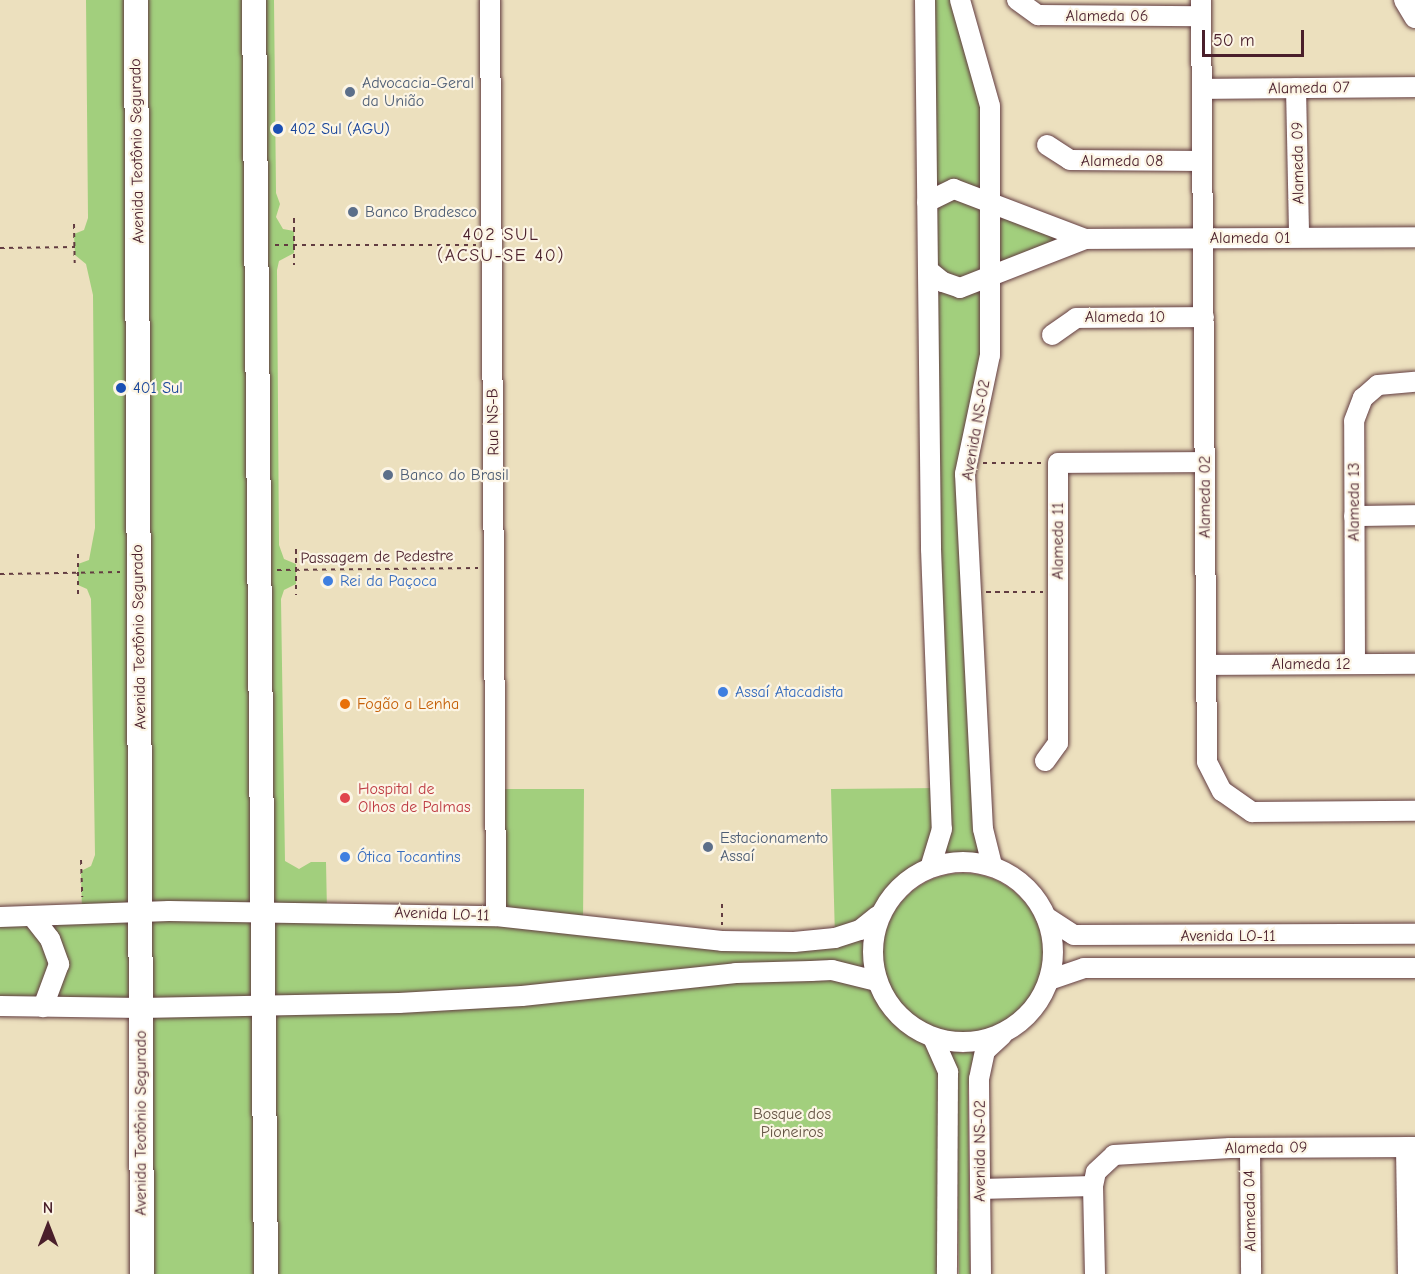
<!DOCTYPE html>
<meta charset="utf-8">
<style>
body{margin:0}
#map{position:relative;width:1415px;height:1274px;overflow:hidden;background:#ece0be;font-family:"Comic Neue",sans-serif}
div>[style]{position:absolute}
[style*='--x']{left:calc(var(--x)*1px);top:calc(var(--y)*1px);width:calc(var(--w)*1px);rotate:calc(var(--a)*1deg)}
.green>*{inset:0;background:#a2cf7d}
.round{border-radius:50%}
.path>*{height:2px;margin-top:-1px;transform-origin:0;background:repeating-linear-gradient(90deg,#623c41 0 4.5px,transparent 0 9px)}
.roads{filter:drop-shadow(0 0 2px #623c41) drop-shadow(0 0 2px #623c41)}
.minor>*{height:20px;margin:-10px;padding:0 10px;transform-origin:10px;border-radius:10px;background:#fff}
.minor>.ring{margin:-10px;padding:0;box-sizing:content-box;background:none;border:20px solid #fff;border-radius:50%}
.major>*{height:24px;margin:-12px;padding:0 12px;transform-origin:12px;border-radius:12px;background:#fff}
.dots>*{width:16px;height:16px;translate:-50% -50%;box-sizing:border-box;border:3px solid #fcf5e5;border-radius:50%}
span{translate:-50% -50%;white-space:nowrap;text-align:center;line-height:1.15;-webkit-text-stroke:4.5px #fcf5e5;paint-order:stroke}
.street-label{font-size:16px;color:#4a1f2b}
.service-label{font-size:16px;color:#4e5e75}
.left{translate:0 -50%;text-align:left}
.transit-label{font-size:16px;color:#164399}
.shop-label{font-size:16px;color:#366cbe}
.food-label{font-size:16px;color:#c56008}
.health-label{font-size:16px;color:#be3a42}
.park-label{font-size:16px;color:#645444}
.neighbourhood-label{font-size:18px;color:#4a1f2b;letter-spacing:1.5px}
.north{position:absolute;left:18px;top:1196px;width:60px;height:60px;-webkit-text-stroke:4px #fcf5e5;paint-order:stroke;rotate:0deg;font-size:16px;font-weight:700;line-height:24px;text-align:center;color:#4a1f2b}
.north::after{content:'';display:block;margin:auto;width:21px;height:27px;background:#4a1f2b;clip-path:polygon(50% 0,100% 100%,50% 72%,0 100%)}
.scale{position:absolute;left:1202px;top:30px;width:102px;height:27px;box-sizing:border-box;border:3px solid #4a1f2b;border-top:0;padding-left:8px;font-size:18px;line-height:21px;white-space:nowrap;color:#4a1f2b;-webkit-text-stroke:4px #fcf5e5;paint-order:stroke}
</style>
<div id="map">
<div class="green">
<div style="clip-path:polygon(86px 0,274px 0,276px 193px,280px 204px,276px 217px,283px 229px,294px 231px,294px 253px,279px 261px,277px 270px,279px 545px,284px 559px,296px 564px,296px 584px,284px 590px,281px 599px,285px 861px,299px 869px,311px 862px,326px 862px,327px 912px,496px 916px,496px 789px,584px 789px,583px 926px,835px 938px,831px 789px,940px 788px,925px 0,960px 0,990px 106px,990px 203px,1085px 239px,990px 278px,965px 474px,992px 864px,931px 864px,898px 888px,877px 916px,873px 953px,876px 981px,894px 1010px,934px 1040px,948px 1072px,947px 1274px,142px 1274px,141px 1009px,0 1006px,0 917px,82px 914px,81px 871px,91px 866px,95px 855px,91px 599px,87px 589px,78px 585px,78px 564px,89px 560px,95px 528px,93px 295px,86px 264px,75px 255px,74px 234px,84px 230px,88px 218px)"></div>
<div class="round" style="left:883px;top:873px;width:160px;height:160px"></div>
<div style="clip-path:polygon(978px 1048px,970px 1069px,968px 1091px,970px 1274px,959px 1274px,956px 1089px,943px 1049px,963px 1053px)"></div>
</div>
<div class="path">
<div style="--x:294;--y:218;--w:47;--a:90"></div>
<div style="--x:74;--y:224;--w:39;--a:89"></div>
<div style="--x:275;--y:245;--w:201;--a:0"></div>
<div style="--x:0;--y:248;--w:75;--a:-0.8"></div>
<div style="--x:983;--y:463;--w:60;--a:0"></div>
<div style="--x:296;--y:549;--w:46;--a:90"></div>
<div style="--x:78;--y:554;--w:40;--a:90"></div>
<div style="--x:277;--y:570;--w:201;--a:-0.6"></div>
<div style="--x:0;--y:574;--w:120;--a:-1"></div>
<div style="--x:986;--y:592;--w:57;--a:0"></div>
<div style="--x:81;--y:860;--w:37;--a:88"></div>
<div style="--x:722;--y:904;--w:21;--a:90"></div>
</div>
<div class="roads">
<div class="minor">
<div style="--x:490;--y:0;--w:916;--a:89.62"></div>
<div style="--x:925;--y:0;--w:549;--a:89.37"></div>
<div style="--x:931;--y:549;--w:280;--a:87.8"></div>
<div style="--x:942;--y:829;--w:37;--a:107"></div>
<div style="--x:960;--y:0;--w:110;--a:74.2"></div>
<div style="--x:990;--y:106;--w:249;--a:90"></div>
<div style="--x:990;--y:355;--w:122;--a:101.9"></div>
<div style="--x:965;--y:474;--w:355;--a:87.1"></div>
<div style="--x:983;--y:829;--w:36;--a:76"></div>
<div style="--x:1017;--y:0;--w:26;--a:36"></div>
<div style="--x:1038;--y:15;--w:163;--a:0.4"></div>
<div style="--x:1201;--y:0;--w:762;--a:89.55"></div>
<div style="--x:1207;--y:762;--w:33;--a:63"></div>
<div style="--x:1222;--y:791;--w:37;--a:35"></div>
<div style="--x:1252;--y:812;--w:163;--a:-0.4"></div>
<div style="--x:1404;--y:0;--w:21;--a:59"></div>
<div style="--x:1296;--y:88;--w:149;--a:88.8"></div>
<div style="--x:1202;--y:89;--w:213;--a:-0.5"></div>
<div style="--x:1047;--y:145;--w:27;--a:33"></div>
<div style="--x:1070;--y:160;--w:132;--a:0.4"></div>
<div style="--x:927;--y:202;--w:30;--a:-26"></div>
<div style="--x:954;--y:189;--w:140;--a:20.9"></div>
<div style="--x:1085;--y:239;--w:330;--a:-0.3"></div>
<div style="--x:928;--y:270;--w:19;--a:39"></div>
<div style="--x:943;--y:282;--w:18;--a:19"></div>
<div style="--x:960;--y:288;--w:134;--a:-21.4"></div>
<div style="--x:1052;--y:335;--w:29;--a:-35"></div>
<div style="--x:1076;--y:318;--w:128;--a:-0.4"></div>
<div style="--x:1354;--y:516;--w:61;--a:-0.9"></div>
<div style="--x:1355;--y:664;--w:243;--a:-90.2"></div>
<div style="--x:1354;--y:421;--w:25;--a:-69"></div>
<div style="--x:1363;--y:398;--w:20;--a:-41"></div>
<div style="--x:1378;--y:385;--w:37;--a:-5"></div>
<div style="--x:1206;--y:665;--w:209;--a:-0.3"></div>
<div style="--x:1045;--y:761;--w:22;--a:-54"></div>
<div style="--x:1058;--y:743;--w:280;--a:-90"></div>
<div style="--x:1058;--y:463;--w:147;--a:-0.4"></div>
<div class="ring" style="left:873px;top:862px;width:160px;height:160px"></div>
<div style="--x:32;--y:916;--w:29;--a:52"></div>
<div style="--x:50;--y:939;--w:27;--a:70"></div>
<div style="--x:59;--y:964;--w:46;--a:110.4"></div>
<div style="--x:0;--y:917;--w:169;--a:-2"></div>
<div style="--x:169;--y:911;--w:327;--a:0.9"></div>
<div style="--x:496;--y:916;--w:227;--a:6.3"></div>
<div style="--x:722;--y:941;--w:72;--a:0.8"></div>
<div style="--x:794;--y:942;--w:41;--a:-5.6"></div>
<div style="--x:835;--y:938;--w:26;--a:-18"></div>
<div style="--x:860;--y:930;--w:22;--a:-39"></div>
<div style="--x:1046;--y:917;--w:33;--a:33"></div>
<div style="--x:1074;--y:935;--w:341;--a:-0.2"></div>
<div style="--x:1052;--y:979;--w:34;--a:-19"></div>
<div style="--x:1084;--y:968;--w:331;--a:0"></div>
<div style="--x:0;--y:1006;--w:141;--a:0.8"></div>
<div style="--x:141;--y:1008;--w:258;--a:-1.1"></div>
<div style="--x:399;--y:1003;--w:123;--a:-3.3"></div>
<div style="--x:522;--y:996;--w:215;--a:-6.1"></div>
<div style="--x:736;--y:973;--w:75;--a:-1.5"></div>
<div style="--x:811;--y:971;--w:21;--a:-3"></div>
<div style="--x:832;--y:970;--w:45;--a:14"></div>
<div style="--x:934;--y:1040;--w:35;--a:66"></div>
<div style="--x:948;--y:1072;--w:202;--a:90.3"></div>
<div style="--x:1406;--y:1147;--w:127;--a:89.1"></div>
<div style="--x:1250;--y:1148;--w:126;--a:89.5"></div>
<div style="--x:980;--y:1189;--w:113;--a:-1.5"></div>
<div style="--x:981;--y:1274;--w:195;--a:-90.6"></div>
<div style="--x:979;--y:1079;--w:29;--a:-78"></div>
<div style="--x:985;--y:1051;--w:23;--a:-43"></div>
<div style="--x:1095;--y:1274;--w:88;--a:-91.3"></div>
<div style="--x:1093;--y:1186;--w:14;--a:-78"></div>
<div style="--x:1096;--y:1172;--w:25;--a:-43"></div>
<div style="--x:1114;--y:1155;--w:116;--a:-3.5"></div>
<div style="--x:1230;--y:1148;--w:185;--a:-0.3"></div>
</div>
<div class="major">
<div style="--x:136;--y:0;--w:1274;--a:89.73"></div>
<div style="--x:254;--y:0;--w:1274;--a:89.46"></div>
</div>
</div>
<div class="dots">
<div style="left:350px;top:92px;background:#5c6f8a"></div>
<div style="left:278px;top:129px;background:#1a4fb4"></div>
<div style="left:353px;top:212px;background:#5c6f8a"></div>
<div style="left:121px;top:388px;background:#1a4fb4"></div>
<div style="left:388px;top:475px;background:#5c6f8a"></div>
<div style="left:328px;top:581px;background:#3f7fe0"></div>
<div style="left:723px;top:692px;background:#3f7fe0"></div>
<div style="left:345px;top:704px;background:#e8710a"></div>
<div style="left:345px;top:798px;background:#e0444e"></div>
<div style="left:708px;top:847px;background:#5c6f8a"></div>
<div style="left:345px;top:857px;background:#3f7fe0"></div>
</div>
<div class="street-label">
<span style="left:1107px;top:16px">Alameda 06</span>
<span style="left:1309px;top:88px;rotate:-1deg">Alameda 07</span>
<span style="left:137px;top:151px;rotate:-91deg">Avenida Teotônio Segurado</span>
<span style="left:1122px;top:161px">Alameda 08</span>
<span style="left:1298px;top:163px;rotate:-91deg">Alameda 09</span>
<span style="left:1250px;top:238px">Alameda 01</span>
<span style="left:1125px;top:317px">Alameda 10</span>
<span style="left:493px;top:422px;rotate:-91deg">Rua NS-B</span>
<span style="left:976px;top:430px;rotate:-80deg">Avenida NS-02</span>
<span style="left:1205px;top:497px;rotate:-90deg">Alameda 02</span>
<span style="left:1354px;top:502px;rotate:-90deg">Alameda 13</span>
<span style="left:1058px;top:541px;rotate:-90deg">Alameda 11</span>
<span style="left:377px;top:557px;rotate:-1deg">Passagem de Pedestre</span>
<span style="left:139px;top:637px;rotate:-91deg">Avenida Teotônio Segurado</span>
<span style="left:1311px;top:664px">Alameda 12</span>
<span style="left:442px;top:914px;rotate:2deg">Avenida LO-11</span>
<span style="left:1228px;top:936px">Avenida LO-11</span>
<span style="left:141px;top:1123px;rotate:-90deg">Avenida Teotônio Segurado</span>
<span style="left:1266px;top:1148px;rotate:-1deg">Alameda 09</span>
<span style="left:980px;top:1151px;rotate:-90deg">Avenida NS-02</span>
<span style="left:1250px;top:1211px;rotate:-91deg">Alameda 04</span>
</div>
<div class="service-label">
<span class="left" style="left:362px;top:92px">Advocacia-Geral<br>da União</span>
<span class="left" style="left:365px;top:212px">Banco Bradesco</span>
<span class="left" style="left:400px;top:475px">Banco do Brasil</span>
<span class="left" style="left:720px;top:847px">Estacionamento<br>Assaí</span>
</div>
<div class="transit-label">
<span class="left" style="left:290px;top:129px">402 Sul (AGU)</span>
<span class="left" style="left:133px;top:388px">401 Sul</span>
</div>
<div class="shop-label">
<span class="left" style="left:340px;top:581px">Rei da Paçoca</span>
<span class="left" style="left:735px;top:692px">Assaí Atacadista</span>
<span class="left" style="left:357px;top:857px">Ótica Tocantins</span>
</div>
<div class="food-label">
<span class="left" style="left:357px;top:704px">Fogão a Lenha</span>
</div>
<div class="health-label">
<span class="left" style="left:358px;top:798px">Hospital de<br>Olhos de Palmas</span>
</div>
<div class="park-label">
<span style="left:792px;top:1123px">Bosque dos<br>Pioneiros</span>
</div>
<div class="neighbourhood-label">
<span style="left:501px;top:246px">402 SUL<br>(ACSU-SE 40)</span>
</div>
<div class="north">N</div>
<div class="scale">50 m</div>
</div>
